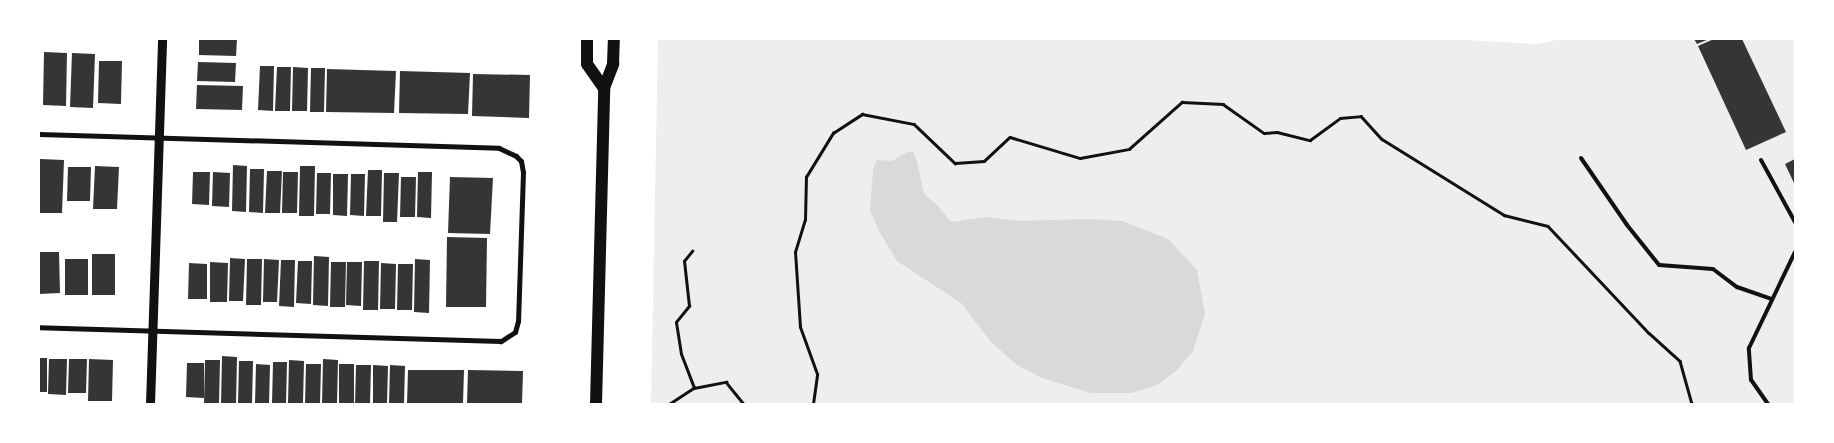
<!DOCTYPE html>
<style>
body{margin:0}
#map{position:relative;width:1834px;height:443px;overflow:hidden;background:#fff;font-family:Overpass,sans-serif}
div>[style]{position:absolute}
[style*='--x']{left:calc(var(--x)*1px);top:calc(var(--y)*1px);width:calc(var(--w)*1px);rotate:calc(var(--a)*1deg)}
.green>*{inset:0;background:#eee}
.water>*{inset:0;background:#d9d9d9}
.building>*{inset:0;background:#353535}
.path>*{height:2.5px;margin:-1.25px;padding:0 1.25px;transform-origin:1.25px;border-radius:1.25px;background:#111}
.service>*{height:4px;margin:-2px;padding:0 2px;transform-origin:2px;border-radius:2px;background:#111}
.minor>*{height:5px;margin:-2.5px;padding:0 2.5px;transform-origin:2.5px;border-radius:2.5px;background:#111}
.tertiary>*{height:9px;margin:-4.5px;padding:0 4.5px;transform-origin:4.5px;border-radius:4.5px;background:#111}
.primary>*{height:12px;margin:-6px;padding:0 6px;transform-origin:6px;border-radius:6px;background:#111}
span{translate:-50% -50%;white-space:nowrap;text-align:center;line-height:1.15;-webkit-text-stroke:4px #fff;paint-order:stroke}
.frame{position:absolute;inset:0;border:40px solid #fff;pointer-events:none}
</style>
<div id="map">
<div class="green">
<div style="clip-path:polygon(658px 39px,1443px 39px,1538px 44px,1561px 39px,1795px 39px,1795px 404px,651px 404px)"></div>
</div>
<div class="water">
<div style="clip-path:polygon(908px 152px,913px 152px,917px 161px,924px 194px,938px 206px,951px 222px,986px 217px,1021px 221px,1090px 219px,1122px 221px,1168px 239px,1197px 270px,1205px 314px,1193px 351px,1177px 370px,1157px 385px,1132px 393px,1091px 393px,1042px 378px,1017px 365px,991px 342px,961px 303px,897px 261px,879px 231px,870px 211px,873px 170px,877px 160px,892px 161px)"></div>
</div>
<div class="building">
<div style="clip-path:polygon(199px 39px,237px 39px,236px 56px,199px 55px)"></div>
<div style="clip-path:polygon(1694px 39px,1709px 39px,1697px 44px)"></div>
<div style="clip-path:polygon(1714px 39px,1742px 39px,1786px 132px,1746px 150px,1698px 46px)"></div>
<div style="clip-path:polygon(44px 52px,67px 53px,66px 106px,43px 105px)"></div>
<div style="clip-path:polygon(72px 53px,95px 54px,93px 108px,70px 107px)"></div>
<div style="clip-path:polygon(99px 61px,122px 61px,121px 104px,98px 103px)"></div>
<div style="clip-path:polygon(198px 62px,236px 63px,235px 82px,197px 81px)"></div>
<div style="clip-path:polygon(260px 66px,274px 66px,273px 111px,258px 110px)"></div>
<div style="clip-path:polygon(277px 67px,291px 67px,290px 111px,275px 111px)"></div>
<div style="clip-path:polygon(293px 67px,308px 68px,307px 111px,292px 111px)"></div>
<div style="clip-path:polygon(311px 68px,325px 68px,324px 112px,310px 112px)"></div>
<div style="clip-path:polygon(327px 69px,396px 71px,394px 113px,326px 112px)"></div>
<div style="clip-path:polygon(400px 71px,470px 73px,468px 114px,399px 113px)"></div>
<div style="clip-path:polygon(473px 74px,530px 75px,529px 118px,472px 116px)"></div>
<div style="clip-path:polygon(197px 85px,243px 86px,242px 110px,196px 109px)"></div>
<div style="clip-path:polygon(40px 159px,64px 160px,62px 213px,39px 213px)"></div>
<div style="clip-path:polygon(1795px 159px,1795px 183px,1794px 183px,1785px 164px)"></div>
<div style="clip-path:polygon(233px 165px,247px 166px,246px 212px,232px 211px)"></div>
<div style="clip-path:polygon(95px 166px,119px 167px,117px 209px,93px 209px)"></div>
<div style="clip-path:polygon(300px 166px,315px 166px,314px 216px,299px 216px)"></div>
<div style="clip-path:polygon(68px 167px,91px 167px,90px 201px,67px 201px)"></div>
<div style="clip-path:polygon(250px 169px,264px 169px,263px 213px,249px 212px)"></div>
<div style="clip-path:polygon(368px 170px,382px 170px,381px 216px,366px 216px)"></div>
<div style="clip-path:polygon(267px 171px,282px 171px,280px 213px,265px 213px)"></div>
<div style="clip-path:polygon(193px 172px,210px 172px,209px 205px,192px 204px)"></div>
<div style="clip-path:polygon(213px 172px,230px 173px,229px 207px,212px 206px)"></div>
<div style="clip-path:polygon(283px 172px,298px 172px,297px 213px,282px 213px)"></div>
<div style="clip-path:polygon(418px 172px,432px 172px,431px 218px,417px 217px)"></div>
<div style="clip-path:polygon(317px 173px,331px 173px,330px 214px,316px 214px)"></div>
<div style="clip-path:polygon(384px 173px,399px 173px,397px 222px,383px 222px)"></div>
<div style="clip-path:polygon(333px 174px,348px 174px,347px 216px,333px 215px)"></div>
<div style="clip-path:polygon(351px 174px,365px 174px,364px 216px,350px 215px)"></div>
<div style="clip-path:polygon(401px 177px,416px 177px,415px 217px,400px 217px)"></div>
<div style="clip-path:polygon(450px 177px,493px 178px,490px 234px,448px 233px)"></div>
<div style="clip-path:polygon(447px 237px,487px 238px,486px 307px,446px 307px)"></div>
<div style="clip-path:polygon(39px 252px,59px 252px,60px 293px,39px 294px)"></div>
<div style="clip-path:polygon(92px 254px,115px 254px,115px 295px,92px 295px)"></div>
<div style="clip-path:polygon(314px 256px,329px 257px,328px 306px,313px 305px)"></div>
<div style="clip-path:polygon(230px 258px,245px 259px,243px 301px,229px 301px)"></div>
<div style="clip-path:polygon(65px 259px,88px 259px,88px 295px,65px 295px)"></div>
<div style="clip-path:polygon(247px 259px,262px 259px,261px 305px,246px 305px)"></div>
<div style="clip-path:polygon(264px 259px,279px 260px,277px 302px,263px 302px)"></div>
<div style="clip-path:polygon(415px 259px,430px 260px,429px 313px,414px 312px)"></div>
<div style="clip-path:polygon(281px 260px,295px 260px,294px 307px,279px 306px)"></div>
<div style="clip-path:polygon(298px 261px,312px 261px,311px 304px,296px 303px)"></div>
<div style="clip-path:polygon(364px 261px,379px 261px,378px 310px,363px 310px)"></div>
<div style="clip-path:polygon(210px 262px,228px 263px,227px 302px,210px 302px)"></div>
<div style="clip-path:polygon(331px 262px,346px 262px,345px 307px,330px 307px)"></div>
<div style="clip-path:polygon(347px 262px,362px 262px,361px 306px,346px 305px)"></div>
<div style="clip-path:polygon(189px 263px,207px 264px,207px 299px,188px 299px)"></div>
<div style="clip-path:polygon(381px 263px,396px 264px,395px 309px,380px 309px)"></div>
<div style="clip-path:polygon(398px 264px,413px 264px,412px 310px,397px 310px)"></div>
<div style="clip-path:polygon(222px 356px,237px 357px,236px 404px,221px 404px)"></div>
<div style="clip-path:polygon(39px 358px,47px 358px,47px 392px,39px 392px)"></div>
<div style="clip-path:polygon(49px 359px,67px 359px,66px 395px,48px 394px)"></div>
<div style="clip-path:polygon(69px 359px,87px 359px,86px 393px,68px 393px)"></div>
<div style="clip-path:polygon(89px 359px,113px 360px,112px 401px,88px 401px)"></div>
<div style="clip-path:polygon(323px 359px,338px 360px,337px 404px,322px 404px)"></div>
<div style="clip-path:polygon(205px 360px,220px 360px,219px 404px,204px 404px)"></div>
<div style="clip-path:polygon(289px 360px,304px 361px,303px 404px,288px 404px)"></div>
<div style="clip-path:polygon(239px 361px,253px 361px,252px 404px,238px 404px)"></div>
<div style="clip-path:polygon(273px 362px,287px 362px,286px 404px,272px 404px)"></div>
<div style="clip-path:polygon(187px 363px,204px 363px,204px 398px,186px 397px)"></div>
<div style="clip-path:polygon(256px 364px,270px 365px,269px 404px,255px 404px)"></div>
<div style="clip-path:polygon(306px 364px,321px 364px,320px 404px,305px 404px)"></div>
<div style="clip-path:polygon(339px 364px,354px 364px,354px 404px,339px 404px)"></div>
<div style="clip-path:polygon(356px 365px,371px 365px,370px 404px,355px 404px)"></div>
<div style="clip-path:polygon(373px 365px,388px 366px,387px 404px,373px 404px)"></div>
<div style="clip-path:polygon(390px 365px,405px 366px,404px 404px,389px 404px)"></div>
<div style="clip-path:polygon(408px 370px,464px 370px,463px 404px,407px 404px)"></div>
<div style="clip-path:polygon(468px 370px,523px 371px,522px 404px,467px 404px)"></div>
</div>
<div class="path">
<div style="--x:694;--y:388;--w:33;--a:-11"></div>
<div style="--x:726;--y:382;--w:28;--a:51"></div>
<div style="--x:669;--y:404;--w:30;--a:-33"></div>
<div style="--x:694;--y:388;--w:36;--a:-111"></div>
<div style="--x:681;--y:354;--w:32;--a:-99"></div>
<div style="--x:676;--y:322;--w:21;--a:-51"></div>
<div style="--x:689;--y:306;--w:45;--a:-96.3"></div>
<div style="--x:684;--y:261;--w:13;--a:-51"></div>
<div style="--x:813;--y:404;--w:30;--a:-82"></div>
<div style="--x:817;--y:374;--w:50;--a:-109.9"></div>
<div style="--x:800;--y:327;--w:75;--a:-93.8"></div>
<div style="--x:795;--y:252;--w:34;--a:-73"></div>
<div style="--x:805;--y:220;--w:43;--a:-88.7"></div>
<div style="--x:806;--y:177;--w:52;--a:-58.5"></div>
<div style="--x:833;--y:133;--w:35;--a:-33"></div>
<div style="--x:862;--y:114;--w:53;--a:10.9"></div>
<div style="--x:914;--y:124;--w:57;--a:43.6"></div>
<div style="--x:955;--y:163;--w:29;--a:-4"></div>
<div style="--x:984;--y:161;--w:35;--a:-43"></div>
<div style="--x:1010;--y:137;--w:73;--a:16.7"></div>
<div style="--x:1080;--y:158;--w:50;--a:-10.4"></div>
<div style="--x:1129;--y:149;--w:71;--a:-41.6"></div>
<div style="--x:1182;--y:102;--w:41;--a:2.8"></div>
<div style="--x:1223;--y:104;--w:50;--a:35.3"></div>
<div style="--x:1264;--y:133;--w:13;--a:-4"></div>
<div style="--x:1277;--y:132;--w:34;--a:14"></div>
<div style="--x:1310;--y:140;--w:37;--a:-36"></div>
<div style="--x:1340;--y:118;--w:21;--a:-5"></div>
<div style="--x:1361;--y:116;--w:31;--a:48"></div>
<div style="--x:1382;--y:139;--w:144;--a:31.9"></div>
<div style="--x:1504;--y:215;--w:45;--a:14"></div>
<div style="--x:1548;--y:226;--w:147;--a:46.7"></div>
<div style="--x:1649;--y:333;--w:42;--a:42.1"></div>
<div style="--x:1680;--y:361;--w:45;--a:74.4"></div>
</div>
<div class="service">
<div style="--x:1581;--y:158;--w:81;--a:55.5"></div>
<div style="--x:1627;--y:225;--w:51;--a:51.3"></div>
<div style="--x:1659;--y:265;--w:54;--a:4.2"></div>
<div style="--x:1713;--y:269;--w:30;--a:37"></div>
<div style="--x:1737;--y:287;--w:37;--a:19"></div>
<div style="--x:1761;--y:160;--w:71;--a:61.3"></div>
<div style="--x:1768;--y:404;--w:29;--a:-125"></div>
<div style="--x:1751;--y:380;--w:32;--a:-94"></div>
<div style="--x:1749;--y:348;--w:106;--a:-64.4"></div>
</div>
<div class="minor">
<div style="--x:39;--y:134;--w:460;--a:1.7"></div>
<div style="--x:499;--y:148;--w:19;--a:25"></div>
<div style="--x:516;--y:156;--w:7;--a:45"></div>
<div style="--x:521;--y:161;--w:11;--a:80"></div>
<div style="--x:523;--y:172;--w:149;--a:91.9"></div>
<div style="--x:518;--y:321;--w:11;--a:105"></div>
<div style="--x:515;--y:332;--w:17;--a:147"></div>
<div style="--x:501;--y:341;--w:462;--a:-178.3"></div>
</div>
<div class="tertiary">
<div style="--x:150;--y:404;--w:365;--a:-88.1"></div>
</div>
<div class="primary">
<div style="--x:587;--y:39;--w:25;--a:90"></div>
<div style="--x:587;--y:64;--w:29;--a:55"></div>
<div style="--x:596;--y:404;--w:316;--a:-88.5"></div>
<div style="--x:604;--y:88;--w:26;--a:-69"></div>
<div style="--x:613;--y:64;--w:25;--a:-88"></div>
</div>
<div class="frame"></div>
</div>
